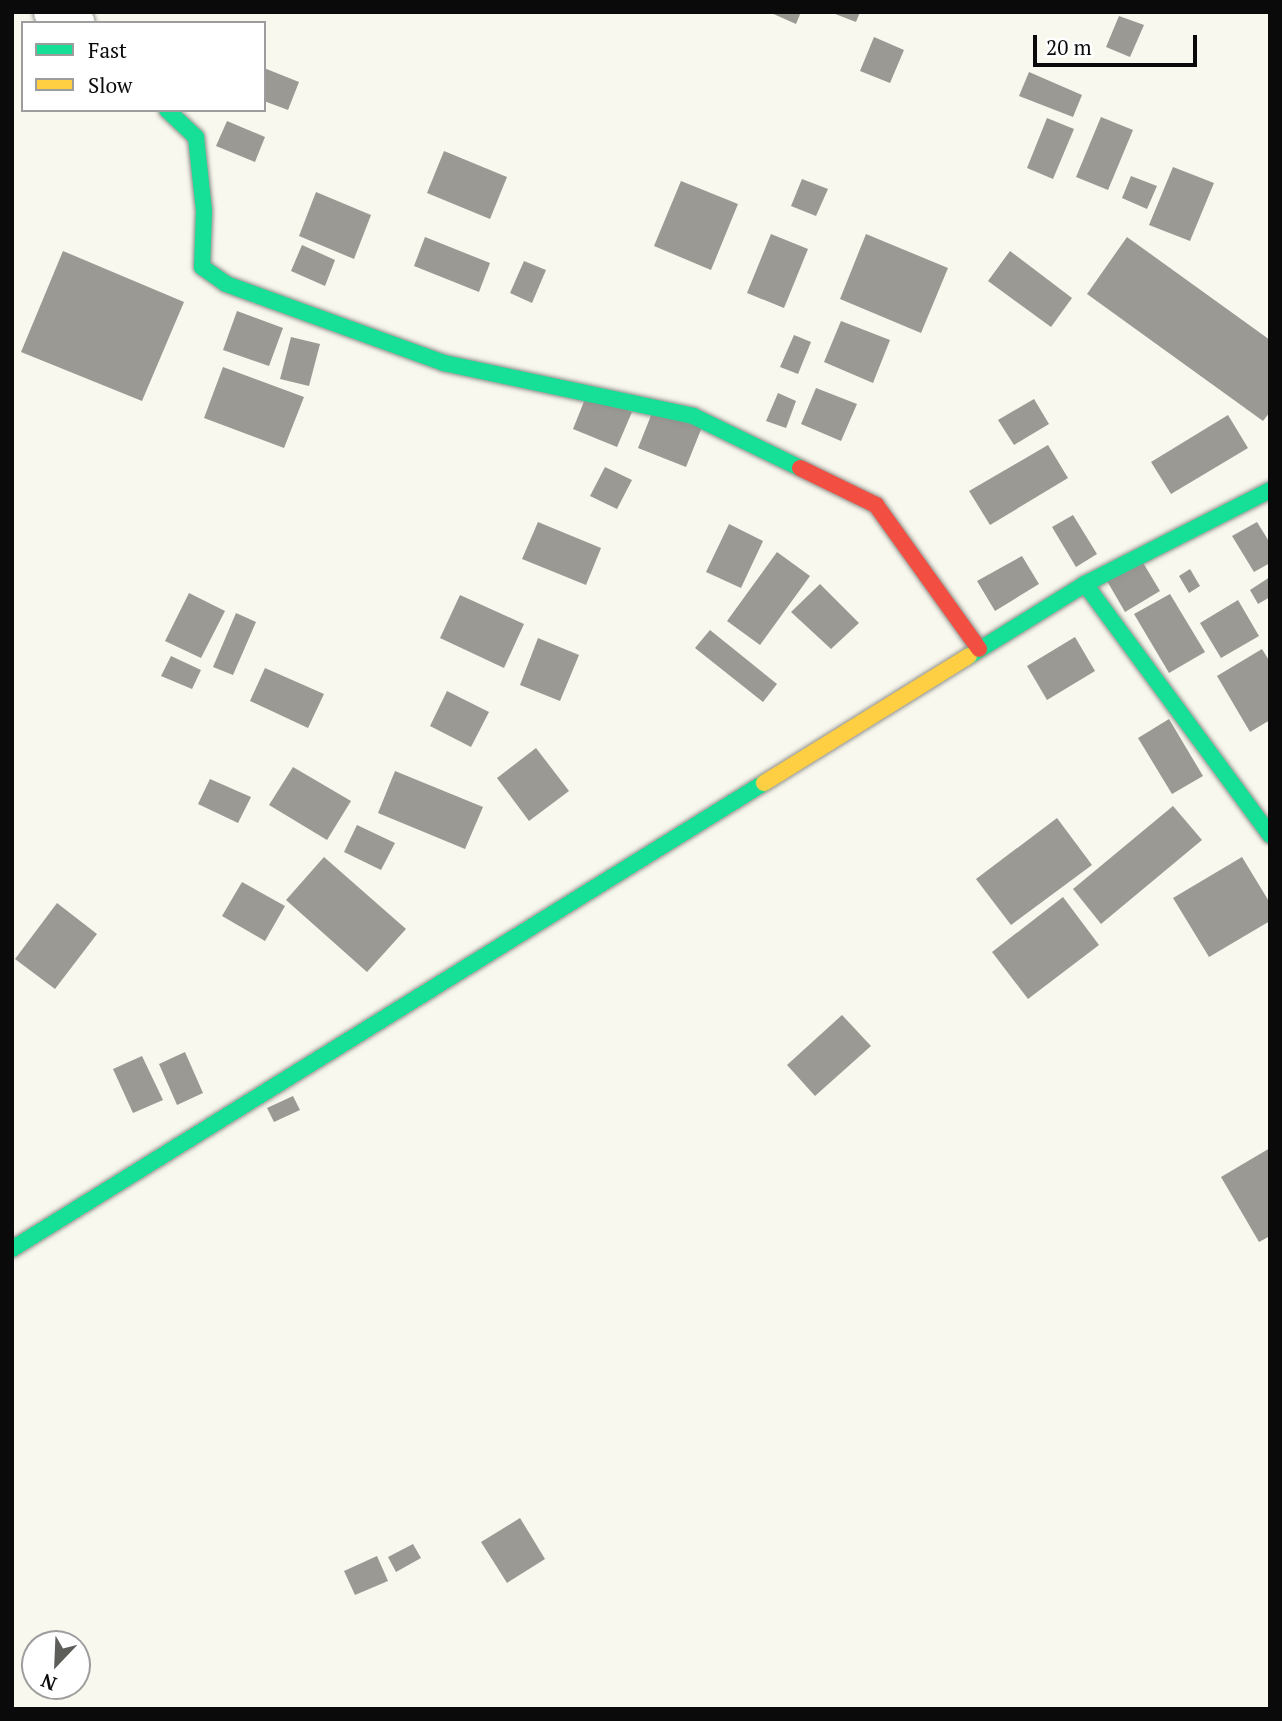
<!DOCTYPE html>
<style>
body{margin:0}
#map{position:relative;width:1282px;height:1721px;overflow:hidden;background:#f8f8ee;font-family:"PT Serif",serif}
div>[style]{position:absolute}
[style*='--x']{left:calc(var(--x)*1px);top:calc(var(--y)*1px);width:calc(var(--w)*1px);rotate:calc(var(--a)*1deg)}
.building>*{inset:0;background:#9a9994}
.roads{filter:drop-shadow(0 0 2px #91918d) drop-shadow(0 0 2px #91918d)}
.street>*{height:38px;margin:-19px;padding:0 19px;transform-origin:19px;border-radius:19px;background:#fefefc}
.fast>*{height:16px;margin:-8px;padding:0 8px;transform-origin:8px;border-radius:8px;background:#16e098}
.slow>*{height:16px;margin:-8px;padding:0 8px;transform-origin:8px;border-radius:8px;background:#ffcf43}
.jam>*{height:16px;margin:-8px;padding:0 8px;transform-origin:8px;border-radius:8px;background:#f24e42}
span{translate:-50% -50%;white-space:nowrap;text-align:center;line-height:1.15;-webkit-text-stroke:7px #fff;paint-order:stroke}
.frame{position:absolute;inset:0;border:14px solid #0a0a0a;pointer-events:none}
.legend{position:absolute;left:21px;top:21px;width:245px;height:91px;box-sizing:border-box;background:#fff;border:2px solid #9d9d9d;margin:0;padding:9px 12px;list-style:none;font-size:21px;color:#0a0a0a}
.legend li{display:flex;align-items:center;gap:14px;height:35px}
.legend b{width:35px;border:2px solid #9d9d9d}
.north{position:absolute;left:21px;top:1630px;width:70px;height:70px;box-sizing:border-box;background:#fff;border:2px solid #9d9d9d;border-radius:50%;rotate:203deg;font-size:19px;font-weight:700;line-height:28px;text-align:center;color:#0a0a0a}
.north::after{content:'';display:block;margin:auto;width:24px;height:32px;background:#5d5d5a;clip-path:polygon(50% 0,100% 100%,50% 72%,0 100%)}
.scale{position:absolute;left:1033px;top:35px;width:164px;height:32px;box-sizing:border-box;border:4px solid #0a0a0a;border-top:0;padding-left:9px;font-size:21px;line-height:24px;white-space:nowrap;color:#0a0a0a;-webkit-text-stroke:5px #fff;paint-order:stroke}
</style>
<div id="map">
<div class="building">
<div style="clip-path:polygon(769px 12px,801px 12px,796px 24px)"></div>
<div style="clip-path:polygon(830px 12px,860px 12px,856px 22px)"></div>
<div style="clip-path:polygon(1119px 16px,1144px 25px,1130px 57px,1106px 47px)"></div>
<div style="clip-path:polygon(874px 37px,904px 50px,890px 83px,860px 71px)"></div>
<div style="clip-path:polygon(264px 68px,299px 82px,288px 110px,264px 101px)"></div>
<div style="clip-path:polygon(1029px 72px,1082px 95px,1073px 117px,1019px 96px)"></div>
<div style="clip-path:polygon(1101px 117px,1133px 130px,1108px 190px,1076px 177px)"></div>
<div style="clip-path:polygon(1047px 118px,1074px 129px,1053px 179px,1027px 168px)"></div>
<div style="clip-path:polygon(227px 121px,265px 137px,255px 162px,216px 146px)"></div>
<div style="clip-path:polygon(444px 151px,507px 177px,490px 219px,427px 193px)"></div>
<div style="clip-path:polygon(1173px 167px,1214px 183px,1190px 241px,1149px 225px)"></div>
<div style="clip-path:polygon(1131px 176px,1157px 186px,1147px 209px,1122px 198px)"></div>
<div style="clip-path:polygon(802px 179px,828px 189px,816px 216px,791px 206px)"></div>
<div style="clip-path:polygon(681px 181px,738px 204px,711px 270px,654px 246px)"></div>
<div style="clip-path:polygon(316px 192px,371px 215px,354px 259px,299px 236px)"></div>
<div style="clip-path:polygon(771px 234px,808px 249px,784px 308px,747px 293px)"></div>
<div style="clip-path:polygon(866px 234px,948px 268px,921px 333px,840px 299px)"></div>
<div style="clip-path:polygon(425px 237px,490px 263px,479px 292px,414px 266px)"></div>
<div style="clip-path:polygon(1127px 237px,1270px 340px,1270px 412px,1263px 421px,1087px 294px)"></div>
<div style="clip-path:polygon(302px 245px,335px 260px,325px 286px,291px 271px)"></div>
<div style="clip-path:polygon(63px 251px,184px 302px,142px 401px,21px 352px)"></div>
<div style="clip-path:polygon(1010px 251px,1072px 298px,1051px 327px,988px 281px)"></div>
<div style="clip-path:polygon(524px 261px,546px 270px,532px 303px,510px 293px)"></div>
<div style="clip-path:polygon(237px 311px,283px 328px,269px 366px,223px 350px)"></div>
<div style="clip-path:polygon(841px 321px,890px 340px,873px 383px,824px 362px)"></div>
<div style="clip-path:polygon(794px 335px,811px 342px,798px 374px,780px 367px)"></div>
<div style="clip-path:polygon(291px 337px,320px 344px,309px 386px,280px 379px)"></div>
<div style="clip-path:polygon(223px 367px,304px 397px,284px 448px,204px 418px)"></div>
<div style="clip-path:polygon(816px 388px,857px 404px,841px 441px,801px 424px)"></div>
<div style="clip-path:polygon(778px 393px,796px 401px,786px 428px,766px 421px)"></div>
<div style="clip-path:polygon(587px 394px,632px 412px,617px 447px,573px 429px)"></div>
<div style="clip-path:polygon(1034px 399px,1049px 424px,1014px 445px,998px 420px)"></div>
<div style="clip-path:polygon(654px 408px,702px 427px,686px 467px,638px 448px)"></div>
<div style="clip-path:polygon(1228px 415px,1248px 448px,1171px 494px,1151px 462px)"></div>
<div style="clip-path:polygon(1048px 445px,1068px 478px,990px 525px,969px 491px)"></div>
<div style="clip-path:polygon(605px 467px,632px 480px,617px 509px,590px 496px)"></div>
<div style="clip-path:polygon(1073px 515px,1097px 554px,1076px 567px,1052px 527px)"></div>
<div style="clip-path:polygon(538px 522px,601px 548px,586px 585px,522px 559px)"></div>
<div style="clip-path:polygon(1257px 522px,1270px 543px,1270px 563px,1254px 572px,1232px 536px)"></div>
<div style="clip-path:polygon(729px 524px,763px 541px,741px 588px,706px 572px)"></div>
<div style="clip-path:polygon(777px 552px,810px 576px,760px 645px,727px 621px)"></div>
<div style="clip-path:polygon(1022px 556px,1039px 584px,995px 611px,977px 581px)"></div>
<div style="clip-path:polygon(1142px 561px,1160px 591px,1125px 612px,1107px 581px)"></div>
<div style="clip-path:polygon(1190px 569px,1200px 586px,1189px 593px,1179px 576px)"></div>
<div style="clip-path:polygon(1270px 577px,1270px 597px,1258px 604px,1250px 590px)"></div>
<div style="clip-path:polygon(820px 584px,859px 623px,831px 649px,791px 612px)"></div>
<div style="clip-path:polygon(189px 593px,225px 611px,201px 658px,165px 641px)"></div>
<div style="clip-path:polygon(1170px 594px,1205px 652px,1169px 673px,1134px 614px)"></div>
<div style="clip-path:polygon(460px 595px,524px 624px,504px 668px,440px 638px)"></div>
<div style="clip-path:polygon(1238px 600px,1259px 636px,1221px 658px,1200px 623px)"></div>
<div style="clip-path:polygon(236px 613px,256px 622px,233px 675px,213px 667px)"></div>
<div style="clip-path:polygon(710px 630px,777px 684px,763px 702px,695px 648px)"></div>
<div style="clip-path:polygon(1075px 637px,1095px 671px,1047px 700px,1027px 666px)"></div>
<div style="clip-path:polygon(538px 638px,579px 655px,560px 701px,520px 685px)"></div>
<div style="clip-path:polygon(1262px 649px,1270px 662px,1270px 720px,1250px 732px,1217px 676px)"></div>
<div style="clip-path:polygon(171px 656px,201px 670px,192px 689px,161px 676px)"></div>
<div style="clip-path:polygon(265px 668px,324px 694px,308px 728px,250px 701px)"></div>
<div style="clip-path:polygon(447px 691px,489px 712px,471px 747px,430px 726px)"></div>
<div style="clip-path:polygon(1169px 719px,1203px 776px,1172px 794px,1138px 738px)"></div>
<div style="clip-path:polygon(536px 748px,569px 791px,529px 821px,497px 778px)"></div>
<div style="clip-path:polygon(293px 767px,351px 801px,327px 840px,269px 805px)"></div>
<div style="clip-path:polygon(395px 771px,483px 807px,465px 849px,378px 813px)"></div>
<div style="clip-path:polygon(210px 779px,251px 797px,238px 823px,198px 804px)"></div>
<div style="clip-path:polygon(1173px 806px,1202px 840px,1101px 924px,1073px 889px)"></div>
<div style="clip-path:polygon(1057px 818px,1092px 865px,1011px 925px,976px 879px)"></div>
<div style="clip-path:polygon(357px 825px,395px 843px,381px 870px,344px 852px)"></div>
<div style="clip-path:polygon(324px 857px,406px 929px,367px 972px,286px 900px)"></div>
<div style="clip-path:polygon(1242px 857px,1270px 903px,1270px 921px,1209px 957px,1173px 898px)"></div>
<div style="clip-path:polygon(242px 882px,285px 906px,265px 941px,222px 916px)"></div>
<div style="clip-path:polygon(1063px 897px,1099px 945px,1028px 999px,992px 952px)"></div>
<div style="clip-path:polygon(57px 903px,97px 934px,55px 989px,15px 959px)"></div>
<div style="clip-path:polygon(842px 1015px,871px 1046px,815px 1096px,787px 1065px)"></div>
<div style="clip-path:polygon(185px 1052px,203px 1093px,177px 1105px,159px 1064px)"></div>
<div style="clip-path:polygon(142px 1056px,163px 1100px,133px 1113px,113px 1069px)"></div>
<div style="clip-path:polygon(293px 1096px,300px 1110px,274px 1122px,267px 1108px)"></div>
<div style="clip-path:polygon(1270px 1148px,1270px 1236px,1259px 1242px,1221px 1177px)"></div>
<div style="clip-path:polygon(520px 1518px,545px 1559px,507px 1583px,481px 1542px)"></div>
<div style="clip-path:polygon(413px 1544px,421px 1558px,396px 1572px,388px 1557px)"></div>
<div style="clip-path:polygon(377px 1556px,388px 1581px,355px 1595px,344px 1571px)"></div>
</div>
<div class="roads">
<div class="street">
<div style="--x:53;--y:12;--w:25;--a:26"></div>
</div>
<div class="fast">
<div style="--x:167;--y:110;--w:40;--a:43"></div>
<div style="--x:196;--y:137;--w:74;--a:83.8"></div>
<div style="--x:204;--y:211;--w:56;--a:92"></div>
<div style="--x:202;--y:267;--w:29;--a:35"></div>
<div style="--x:226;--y:284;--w:232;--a:19.9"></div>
<div style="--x:444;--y:363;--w:255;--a:12"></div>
<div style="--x:693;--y:416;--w:119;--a:25.9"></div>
<div style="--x:1085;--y:584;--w:312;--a:53.6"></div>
<div style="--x:969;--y:656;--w:137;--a:-31.8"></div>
<div style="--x:1085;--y:584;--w:208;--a:-26.9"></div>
<div style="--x:12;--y:1249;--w:885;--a:-31.79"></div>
</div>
<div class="slow">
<div style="--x:764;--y:783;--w:241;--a:-31.8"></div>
</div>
<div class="jam">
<div style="--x:800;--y:468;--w:85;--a:26"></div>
<div style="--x:876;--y:505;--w:177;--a:54.4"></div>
</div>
</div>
<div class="frame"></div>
<ul class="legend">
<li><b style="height:9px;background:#16e098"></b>Fast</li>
<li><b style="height:9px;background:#ffcf43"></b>Slow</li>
</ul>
<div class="north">N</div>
<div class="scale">20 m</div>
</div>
